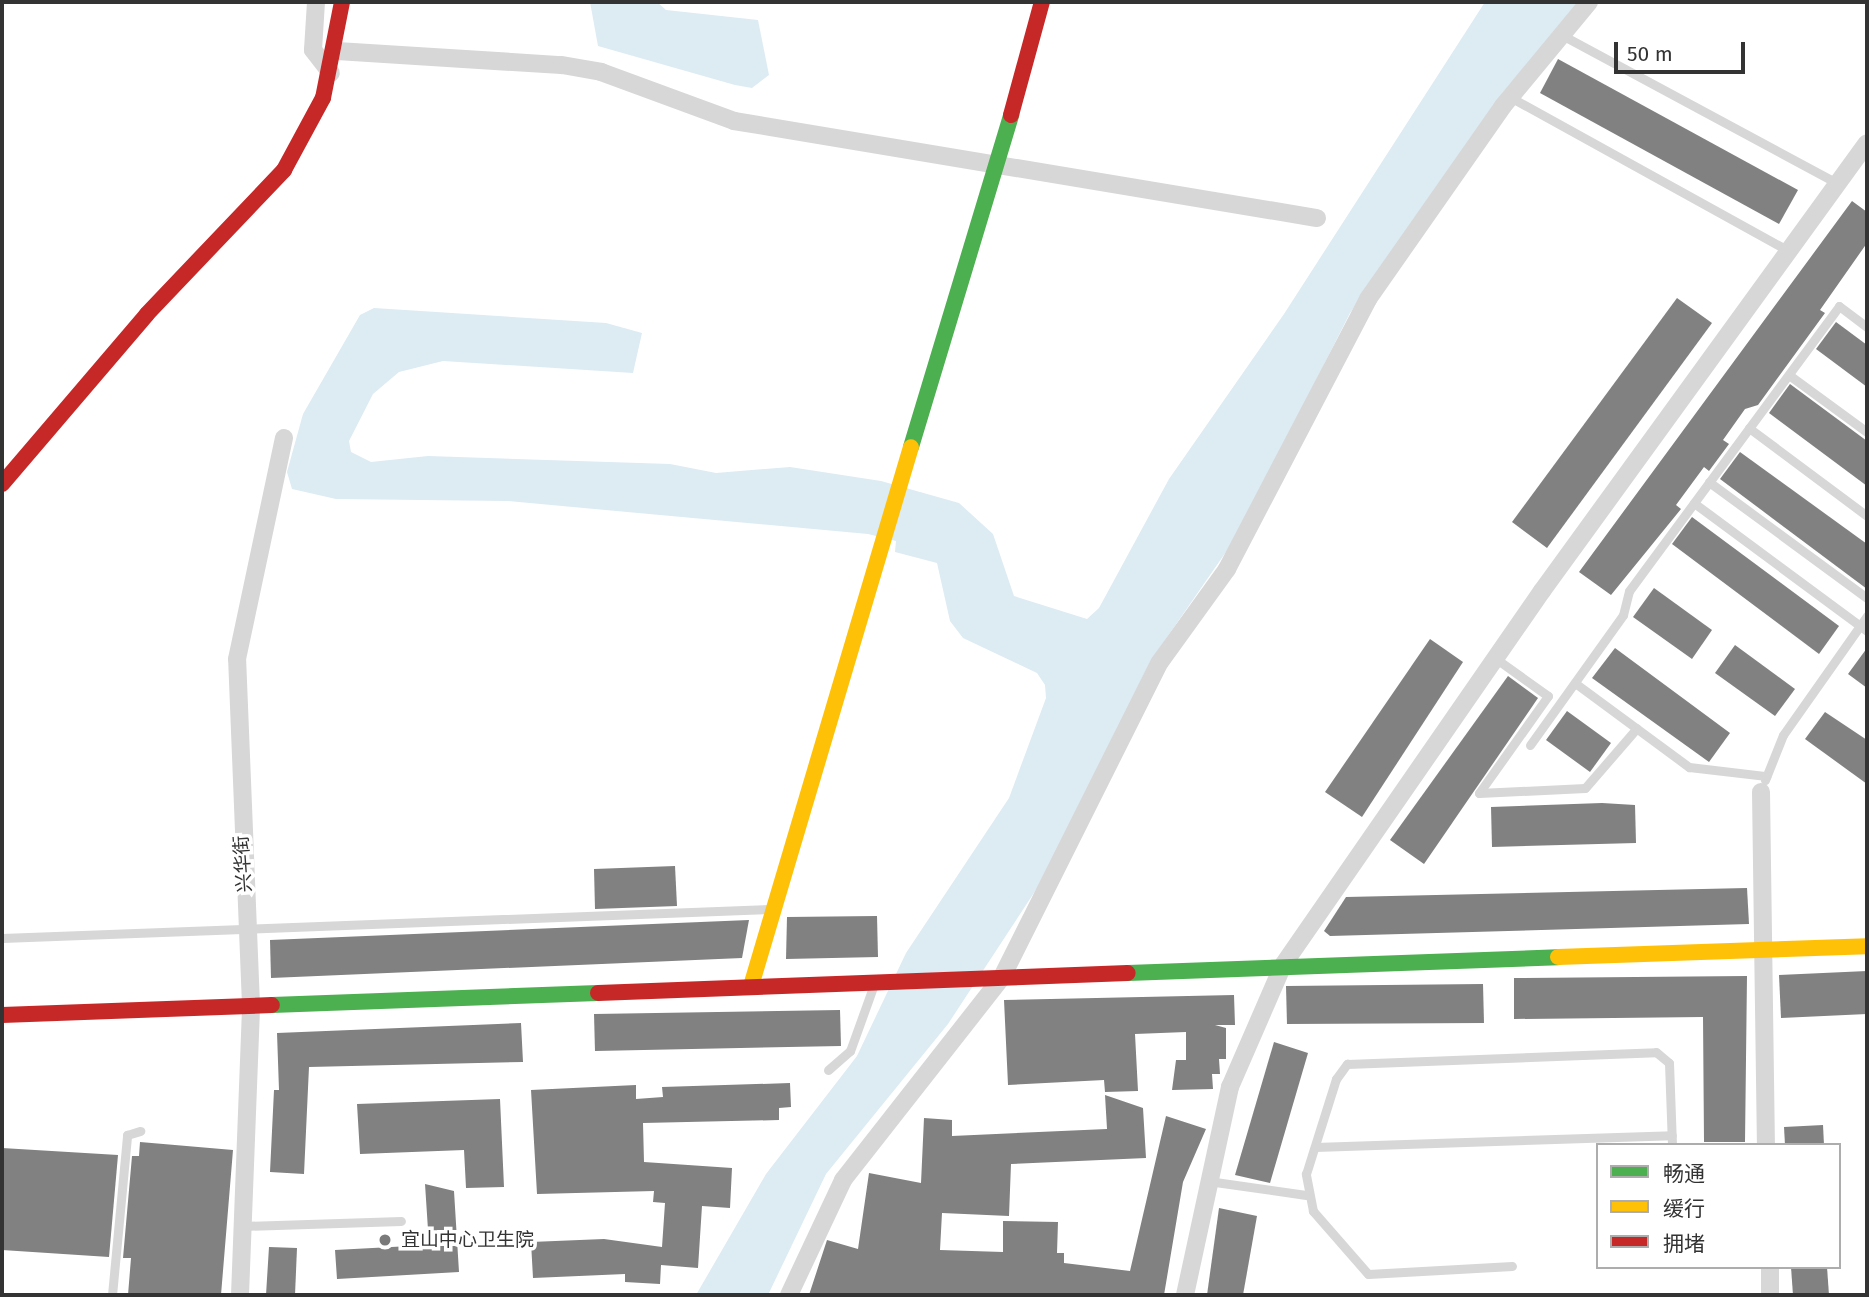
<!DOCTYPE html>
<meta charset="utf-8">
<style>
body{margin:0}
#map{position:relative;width:1869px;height:1297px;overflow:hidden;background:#fff;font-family:"Fira Sans","Noto Sans SC",sans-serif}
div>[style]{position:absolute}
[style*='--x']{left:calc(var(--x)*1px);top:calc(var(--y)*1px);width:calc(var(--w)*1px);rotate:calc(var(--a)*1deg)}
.water>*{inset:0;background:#ddebf3}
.building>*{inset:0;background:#818181}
.lane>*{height:9px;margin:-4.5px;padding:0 4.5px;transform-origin:4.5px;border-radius:4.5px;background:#d7d7d7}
.street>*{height:18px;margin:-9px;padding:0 9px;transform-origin:9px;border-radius:9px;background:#d7d7d7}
.fast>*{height:16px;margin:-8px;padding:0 8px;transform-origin:8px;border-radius:8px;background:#4caf50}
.slow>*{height:16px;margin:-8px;padding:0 8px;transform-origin:8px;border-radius:8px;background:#ffc107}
.jam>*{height:16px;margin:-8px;padding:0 8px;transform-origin:8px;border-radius:8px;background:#c62828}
.dots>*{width:19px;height:19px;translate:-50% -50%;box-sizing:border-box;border:4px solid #fff;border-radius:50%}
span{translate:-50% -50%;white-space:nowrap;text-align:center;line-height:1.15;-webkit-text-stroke:7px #fff;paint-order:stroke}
.street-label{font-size:19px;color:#333}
.poi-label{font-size:19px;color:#333}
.left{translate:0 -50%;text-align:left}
.frame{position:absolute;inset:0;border:4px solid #333;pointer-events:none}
.legend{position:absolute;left:1596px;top:1143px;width:245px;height:126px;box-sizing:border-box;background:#fff;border:2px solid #adadad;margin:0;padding:9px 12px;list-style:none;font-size:21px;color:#333}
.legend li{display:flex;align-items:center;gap:14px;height:35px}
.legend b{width:35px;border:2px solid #adadad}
.scale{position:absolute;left:1614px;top:42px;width:131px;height:32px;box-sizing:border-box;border:4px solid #333;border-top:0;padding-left:9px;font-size:21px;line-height:24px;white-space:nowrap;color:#333;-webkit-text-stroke:5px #fff;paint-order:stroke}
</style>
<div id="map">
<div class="water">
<div style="clip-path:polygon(590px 2px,657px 2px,666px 10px,758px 20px,769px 75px,752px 88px,735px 85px,598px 46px)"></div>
<div style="clip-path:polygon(1485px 2px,1581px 2px,1504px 91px,1350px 313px,1237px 536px,1154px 656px,1045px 876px,948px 1024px,826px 1174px,768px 1295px,696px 1295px,766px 1174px,857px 1056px,906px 953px,1009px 798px,1046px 698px,1045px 685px,1037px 673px,963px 638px,950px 621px,937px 563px,895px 552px,896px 541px,868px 534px,507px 501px,336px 499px,292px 489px,287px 472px,303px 414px,360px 315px,374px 308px,606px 323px,642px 333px,633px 373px,443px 361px,399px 372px,373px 394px,349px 441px,351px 452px,371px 462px,428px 456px,670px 464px,716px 473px,790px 467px,881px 481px,959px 503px,993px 534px,1014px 596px,1087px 619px,1099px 608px,1169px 479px,1284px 314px)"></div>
</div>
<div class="building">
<div style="clip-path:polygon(1558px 59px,1798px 190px,1779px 224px,1540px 93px)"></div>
<div style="clip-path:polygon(1852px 201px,1867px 212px,1867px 243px,1820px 310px,1825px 313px,1758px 405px,1745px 409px,1723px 440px,1729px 444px,1709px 471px,1704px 467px,1676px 505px,1681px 509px,1611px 595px,1579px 572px)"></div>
<div style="clip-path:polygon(1677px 298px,1712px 323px,1547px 548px,1512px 522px)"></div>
<div style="clip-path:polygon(1836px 322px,1867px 345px,1867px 387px,1816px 349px)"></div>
<div style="clip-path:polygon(1790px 384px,1867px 441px,1867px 486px,1769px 413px)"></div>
<div style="clip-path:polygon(1740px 452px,1867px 544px,1867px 589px,1720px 479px)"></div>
<div style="clip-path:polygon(1692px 517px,1839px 626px,1819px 654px,1672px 544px)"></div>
<div style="clip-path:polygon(1654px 588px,1712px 630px,1692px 659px,1633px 617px)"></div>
<div style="clip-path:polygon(1430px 639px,1463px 662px,1362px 817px,1325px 792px)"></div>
<div style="clip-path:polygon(1735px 645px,1795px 689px,1775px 716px,1715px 673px)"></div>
<div style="clip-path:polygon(1615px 648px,1730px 733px,1709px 762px,1592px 678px)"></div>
<div style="clip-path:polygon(1867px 648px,1867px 688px,1848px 674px)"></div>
<div style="clip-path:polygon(1508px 676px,1538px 698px,1424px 864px,1390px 840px)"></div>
<div style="clip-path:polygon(1567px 711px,1611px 743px,1590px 772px,1546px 740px)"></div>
<div style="clip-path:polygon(1825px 712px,1867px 740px,1867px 784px,1805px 739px)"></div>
<div style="clip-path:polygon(1602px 803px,1635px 805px,1636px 843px,1492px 847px,1491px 807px)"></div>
<div style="clip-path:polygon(675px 866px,677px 906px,595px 909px,594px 869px)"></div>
<div style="clip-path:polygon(1747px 888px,1749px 924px,1330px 936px,1324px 931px,1346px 897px)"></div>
<div style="clip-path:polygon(877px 916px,878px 957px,786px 959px,787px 917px)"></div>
<div style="clip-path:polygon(749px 920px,742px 958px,271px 978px,270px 940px)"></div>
<div style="clip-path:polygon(1867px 971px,1867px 1014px,1781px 1018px,1779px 975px)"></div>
<div style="clip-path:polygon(1747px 976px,1745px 1142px,1704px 1142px,1703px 1017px,1514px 1019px,1514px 978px)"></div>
<div style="clip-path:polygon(1483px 984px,1484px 1023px,1287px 1024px,1286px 986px)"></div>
<div style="clip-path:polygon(1234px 995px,1235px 1025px,1215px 1025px,1226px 1028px,1226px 1059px,1219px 1059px,1220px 1074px,1212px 1074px,1213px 1089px,1172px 1090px,1176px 1060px,1186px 1060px,1186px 1032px,1135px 1034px,1138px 1091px,1105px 1092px,1104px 1080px,1008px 1085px,1004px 1000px)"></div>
<div style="clip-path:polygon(840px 1010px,841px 1046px,595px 1051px,594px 1014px)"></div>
<div style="clip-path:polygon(521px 1023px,523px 1062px,309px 1067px,304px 1174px,270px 1172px,274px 1090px,279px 1090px,277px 1033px)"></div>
<div style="clip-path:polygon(1274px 1042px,1308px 1053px,1270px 1183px,1235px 1175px)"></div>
<div style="clip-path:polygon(790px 1083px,791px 1107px,779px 1108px,779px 1120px,643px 1123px,644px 1162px,732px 1168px,730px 1208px,702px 1206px,698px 1268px,661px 1265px,660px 1284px,625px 1282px,625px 1274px,533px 1278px,531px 1242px,604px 1239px,662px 1247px,665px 1203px,653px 1202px,654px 1191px,537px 1194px,531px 1090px,636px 1085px,636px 1099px,663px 1097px,662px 1087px)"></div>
<div style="clip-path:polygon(1105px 1095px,1143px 1108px,1146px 1158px,1011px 1164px,1009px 1216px,942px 1213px,940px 1250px,1003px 1252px,1003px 1221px,1058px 1222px,1057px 1253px,1064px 1253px,1064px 1263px,1130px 1271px,1166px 1116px,1206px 1129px,1183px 1182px,1164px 1295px,809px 1295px,827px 1240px,858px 1249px,869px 1173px,921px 1183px,924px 1118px,952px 1120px,952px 1136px,1107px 1129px)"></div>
<div style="clip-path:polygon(500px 1099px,504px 1187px,466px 1188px,464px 1150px,360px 1154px,357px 1104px)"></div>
<div style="clip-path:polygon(1823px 1125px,1824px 1145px,1785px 1145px,1784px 1127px)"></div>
<div style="clip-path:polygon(140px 1142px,233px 1150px,221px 1295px,128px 1295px,131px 1258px,123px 1258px,132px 1156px,139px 1156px)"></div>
<div style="clip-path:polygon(2px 1148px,118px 1155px,109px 1257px,2px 1250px)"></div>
<div style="clip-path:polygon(425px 1184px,454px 1191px,459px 1272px,337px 1279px,335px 1250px,429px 1245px)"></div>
<div style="clip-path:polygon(1219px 1208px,1257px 1216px,1243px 1295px,1207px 1295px)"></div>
<div style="clip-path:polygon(269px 1247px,297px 1248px,295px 1295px,266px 1295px)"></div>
<div style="clip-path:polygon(1791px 1267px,1827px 1267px,1829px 1295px,1793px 1295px)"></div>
</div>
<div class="lane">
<div style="--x:1560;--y:34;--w:316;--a:28.3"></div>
<div style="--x:1510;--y:97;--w:319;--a:28.9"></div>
<div style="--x:1789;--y:375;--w:97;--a:36.2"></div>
<div style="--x:1749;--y:428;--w:147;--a:36.7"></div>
<div style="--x:1709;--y:482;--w:196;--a:36.3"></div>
<div style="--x:1694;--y:503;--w:215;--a:36.5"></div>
<div style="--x:1575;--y:683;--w:142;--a:36.4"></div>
<div style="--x:1689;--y:767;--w:78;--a:6.7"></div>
<div style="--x:1530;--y:745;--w:160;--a:-54.4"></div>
<div style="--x:1623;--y:615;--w:25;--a:-76"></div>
<div style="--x:1629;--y:591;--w:354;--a:-53.6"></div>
<div style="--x:1839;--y:306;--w:35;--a:37"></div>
<div style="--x:1765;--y:780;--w:48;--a:-68.2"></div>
<div style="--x:1783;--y:735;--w:146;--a:-54.8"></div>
<div style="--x:1479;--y:793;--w:106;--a:-2.7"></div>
<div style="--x:1585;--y:788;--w:79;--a:-49.1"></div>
<div style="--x:1479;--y:793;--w:119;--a:-54.6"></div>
<div style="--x:1548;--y:696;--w:65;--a:-144.4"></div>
<div style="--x:2;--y:938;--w:770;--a:-2.16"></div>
<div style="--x:828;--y:1070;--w:29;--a:-41"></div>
<div style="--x:850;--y:1051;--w:68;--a:-70.2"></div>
<div style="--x:1315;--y:1147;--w:357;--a:-1.9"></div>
<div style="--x:1208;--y:1181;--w:99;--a:8.1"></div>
<div style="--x:243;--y:1226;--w:158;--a:-1.8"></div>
<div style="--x:1512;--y:1266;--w:144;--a:176.8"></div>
<div style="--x:1368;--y:1274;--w:84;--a:-131.1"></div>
<div style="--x:1313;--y:1211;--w:38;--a:-101"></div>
<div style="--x:1306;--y:1174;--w:100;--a:-72.5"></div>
<div style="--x:1336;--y:1079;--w:19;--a:-54"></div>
<div style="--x:1347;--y:1064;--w:309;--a:-2.2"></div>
<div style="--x:1656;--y:1052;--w:17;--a:40"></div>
<div style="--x:1669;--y:1063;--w:82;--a:87.9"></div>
<div style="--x:112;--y:1295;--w:161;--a:-84.6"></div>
<div style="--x:127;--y:1135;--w:14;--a:-17"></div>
</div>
<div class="street">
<div style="--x:316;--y:2;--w:48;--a:93.6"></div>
<div style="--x:313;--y:50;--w:29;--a:52"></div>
<div style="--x:337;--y:51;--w:225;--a:3.6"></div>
<div style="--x:562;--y:65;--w:40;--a:10"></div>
<div style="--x:601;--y:72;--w:142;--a:20.2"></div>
<div style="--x:734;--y:121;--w:591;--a:9.45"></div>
<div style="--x:1761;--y:792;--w:353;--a:89.2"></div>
<div style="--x:1770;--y:1267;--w:28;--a:90"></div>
<div style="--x:240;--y:1295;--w:290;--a:-87.8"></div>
<div style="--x:251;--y:1005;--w:346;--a:-92.3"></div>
<div style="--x:237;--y:659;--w:226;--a:-78"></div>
<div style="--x:789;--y:1295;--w:127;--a:-64.8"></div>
<div style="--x:843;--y:1180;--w:258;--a:-51.9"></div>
<div style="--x:1002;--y:977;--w:352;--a:-63.4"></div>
<div style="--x:1160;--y:662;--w:115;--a:-54.2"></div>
<div style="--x:1227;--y:569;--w:305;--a:-62.4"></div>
<div style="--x:1368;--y:299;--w:236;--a:-55"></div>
<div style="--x:1503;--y:106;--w:135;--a:-50.4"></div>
<div style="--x:1185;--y:1295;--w:213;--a:-77.8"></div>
<div style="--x:1230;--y:1087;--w:133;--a:-66.5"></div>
<div style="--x:1283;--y:965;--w:455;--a:-55.3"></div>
<div style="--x:1542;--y:591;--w:553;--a:-54.04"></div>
</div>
<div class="fast">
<div style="--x:911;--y:447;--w:347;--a:-73.2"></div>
<div style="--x:1128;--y:973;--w:430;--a:-2.1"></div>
<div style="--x:272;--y:1005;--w:326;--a:-2.1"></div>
</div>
<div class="slow">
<div style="--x:1558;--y:957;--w:309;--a:-2"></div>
<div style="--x:751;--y:986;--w:562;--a:-73.47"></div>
</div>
<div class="jam">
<div style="--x:1011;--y:115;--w:117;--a:-74.7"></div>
<div style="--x:2;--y:484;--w:223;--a:-49.5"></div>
<div style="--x:147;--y:314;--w:199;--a:-46.4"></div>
<div style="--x:284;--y:170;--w:82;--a:-61.6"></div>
<div style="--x:323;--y:98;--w:98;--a:-78.8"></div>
<div style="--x:598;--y:993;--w:530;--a:-2.16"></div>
<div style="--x:2;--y:1015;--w:270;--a:-2.1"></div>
</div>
<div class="dots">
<div style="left:385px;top:1240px;background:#7a7a7a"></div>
</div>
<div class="street-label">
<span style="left:243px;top:864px;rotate:-94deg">兴华街</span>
</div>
<div class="poi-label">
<span class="left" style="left:401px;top:1240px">宜山中心卫生院</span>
</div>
<div class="frame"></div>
<ul class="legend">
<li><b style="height:9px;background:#4caf50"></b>畅通</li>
<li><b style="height:9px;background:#ffc107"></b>缓行</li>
<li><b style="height:9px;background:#c62828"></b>拥堵</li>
</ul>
<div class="scale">50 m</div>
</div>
